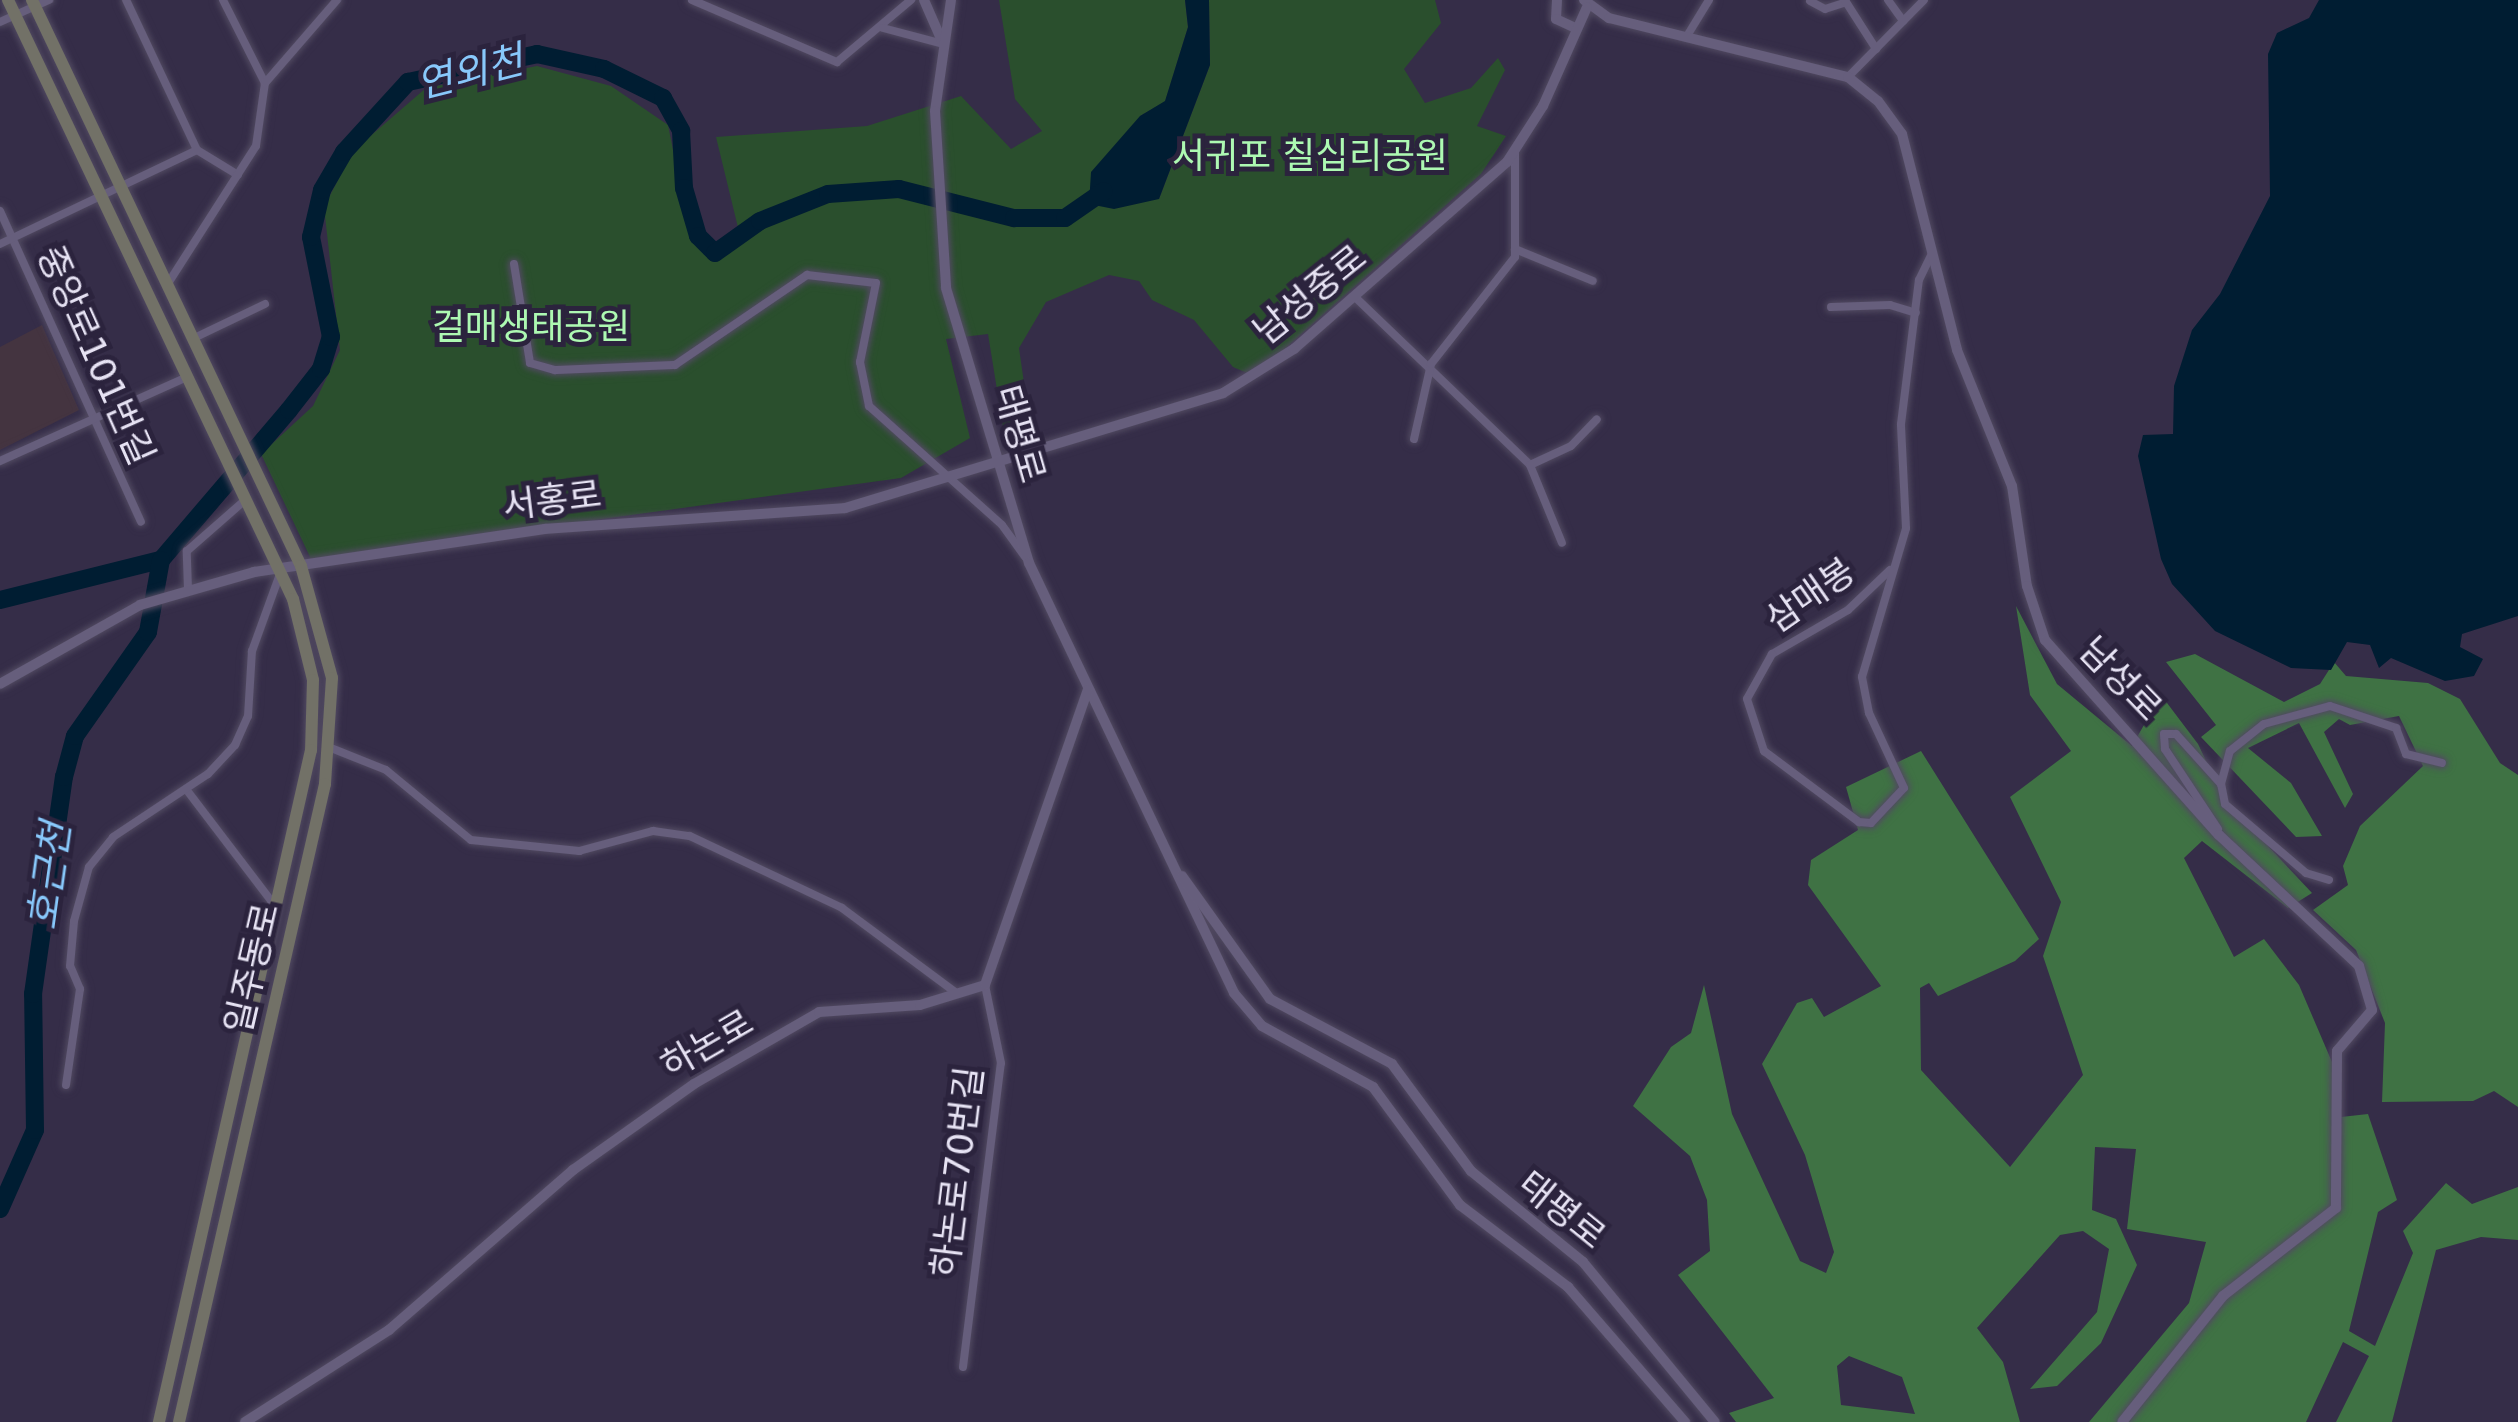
<!DOCTYPE html>
<meta charset="utf-8">
<style>
body{margin:0}
#map{position:relative;width:2518px;height:1422px;overflow:hidden;background:#352d48;font-family:"DejaVu Sans","Noto Sans KR",sans-serif}
div>[style]{position:absolute}
[style*='--x']{left:calc(var(--x)*1px);top:calc(var(--y)*1px);width:calc(var(--w)*1px);rotate:calc(var(--a)*1deg)}
.medical>*{inset:0;background:#443440}
.green>*{inset:0;background:#2a4f2d}
.forest>*{inset:0;background:#3f7244}
.water>*{inset:0;background:#001d32}
.river>*{height:18px;margin:-9px;padding:0 9px;transform-origin:9px;border-radius:9px;background:#001d32}
.roads{filter:drop-shadow(0 0 3px #514a61) drop-shadow(0 0 3px #514a61)}
.minor>*{height:8px;margin:-4px;padding:0 4px;transform-origin:4px;border-radius:4px;background:#665e7c}
.tertiary>*{height:10px;margin:-5px;padding:0 5px;transform-origin:5px;border-radius:5px;background:#665e7c}
.secondary>*{height:12px;margin:-6px;padding:0 6px;transform-origin:6px;border-radius:6px;background:#727167}
span{translate:-50% -50%;white-space:nowrap;text-align:center;line-height:1.15;-webkit-text-stroke:10px #2b233d;paint-order:stroke}
.park-label{font-size:36px;color:#adf9b2}
.street-label{font-size:36px;color:#e6e2f3}
.water-label{font-size:39px;color:#88c8fb;font-style:italic}
</style>
<div id="map">
<div class="medical">
<div style="clip-path:polygon(42px 325px,79px 410px,0 450px,0 347px)"></div>
</div>
<div class="green">
<div style="clip-path:polygon(999px 0,1185px 0,1188px 27px,1165px 102px,1140px 116px,1159px 199px,1210px 65px,1209px 0,1435px 0,1441px 23px,1404px 69px,1425px 103px,1471px 88px,1498px 58px,1505px 70px,1477px 126px,1506px 136px,1481px 174px,1254px 376px,1233px 367px,1194px 320px,1152px 300px,1139px 281px,1109px 275px,1046px 302px,1019px 348px,1030px 425px,1004px 433px,988px 334px,946px 339px,970px 438px,901px 478px,311px 559px,261px 454px,313px 406px,340px 350px,324px 207px,353px 151px,426px 88px,537px 66px,611px 86px,668px 125px,686px 214px,712px 258px,742px 244px,716px 137px,867px 126px,961px 96px,1011px 149px,1042px 131px,1015px 99px)"></div>
</div>
<div class="forest">
<div style="clip-path:polygon(evenodd,2016px 606px,2057px 684px,2132px 746px,2161px 695px,2198px 744px,2224px 799px,2312px 893px,2288px 908px,2202px 841px,2184px 858px,2234px 957px,2264px 939px,2299px 985px,2332px 1062px,2341px 1117px,2368px 1114px,2397px 1200px,2378px 1212px,2349px 1331px,2375px 1346px,2413px 1253px,2403px 1231px,2446px 1183px,2472px 1204px,2518px 1187px,2518px 1240px,2481px 1237px,2436px 1250px,2392px 1422px,2336px 1422px,2369px 1356px,2343px 1342px,2306px 1422px,2089px 1422px,2189px 1303px,2206px 1242px,2127px 1229px,2136px 1149px,2095px 1147px,2092px 1210px,2116px 1219px,2137px 1265px,2101px 1343px,2057px 1386px,2030px 1389px,2097px 1312px,2109px 1249px,2083px 1231px,2060px 1235px,1977px 1328px,2003px 1362px,2020px 1422px,1736px 1422px,1729px 1413px,1774px 1398px,1678px 1275px,1710px 1251px,1707px 1200px,1690px 1156px,1633px 1106px,1671px 1047px,1691px 1033px,1704px 985px,1732px 1114px,1800px 1261px,1826px 1273px,1834px 1252px,1805px 1155px,1762px 1064px,1797px 1003px,1812px 998px,1824px 1017px,1881px 986px,1808px 885px,1811px 860px,1858px 830px,1846px 787px,1921px 751px,2039px 939px,2015px 961px,1938px 996px,1929px 983px,1920px 988px,1921px 1070px,2010px 1167px,2083px 1075px,2043px 956px,2061px 902px,2010px 797px,2071px 751px,2030px 695px,2016px 606px,1849px 1356px,1902px 1377px,1915px 1414px,1841px 1405px,1837px 1366px,1849px 1356px)"></div>
<div style="clip-path:polygon(2195px 654px,2284px 702px,2320px 684px,2334px 662px,2346px 676px,2428px 683px,2460px 699px,2500px 763px,2518px 775px,2518px 1107px,2494px 1091px,2473px 1101px,2382px 1102px,2385px 1023px,2356px 950px,2313px 910px,2348px 885px,2343px 866px,2360px 826px,2423px 766px,2399px 716px,2350px 725px,2339px 719px,2324px 732px,2353px 794px,2345px 808px,2299px 723px,2248px 748px,2291px 783px,2322px 836px,2296px 837px,2201px 737px,2216px 725px,2166px 662px)"></div>
</div>
<div class="water">
<div style="clip-path:polygon(1185px 0,1209px 0,1210px 65px,1159px 199px,1114px 209px,1089px 204px,1091px 172px,1140px 116px,1165px 101px,1188px 27px)"></div>
<div style="clip-path:polygon(2319px 0,2518px 0,2518px 616px,2462px 634px,2460px 647px,2483px 659px,2474px 676px,2445px 681px,2391px 658px,2379px 668px,2370px 645px,2347px 642px,2331px 670px,2291px 668px,2215px 631px,2172px 584px,2161px 559px,2138px 456px,2143px 435px,2173px 434px,2174px 386px,2192px 330px,2220px 294px,2270px 196px,2268px 54px,2277px 33px,2309px 18px)"></div>
</div>
<div class="river">
<div style="--x:0;--y:600;--w:166;--a:-14"></div>
<div style="--x:161;--y:560;--w:197;--a:-49.5"></div>
<div style="--x:289;--y:410;--w:52;--a:-52"></div>
<div style="--x:321;--y:369;--w:34;--a:-73"></div>
<div style="--x:331;--y:337;--w:102;--a:-101.3"></div>
<div style="--x:311;--y:237;--w:48;--a:-76.8"></div>
<div style="--x:322;--y:190;--w:44;--a:-59.9"></div>
<div style="--x:344;--y:152;--w:95;--a:-47.6"></div>
<div style="--x:408;--y:82;--w:132;--a:-12.2"></div>
<div style="--x:537;--y:54;--w:69;--a:12.6"></div>
<div style="--x:604;--y:69;--w:66;--a:26.2"></div>
<div style="--x:663;--y:98;--w:38;--a:61"></div>
<div style="--x:681;--y:131;--w:57;--a:87"></div>
<div style="--x:684;--y:188;--w:50;--a:73.7"></div>
<div style="--x:698;--y:236;--w:24;--a:45"></div>
<div style="--x:715;--y:253;--w:55;--a:-35.4"></div>
<div style="--x:760;--y:221;--w:73;--a:-21.7"></div>
<div style="--x:828;--y:194;--w:71;--a:-4"></div>
<div style="--x:899;--y:189;--w:119;--a:14.2"></div>
<div style="--x:1014;--y:218;--w:51;--a:0"></div>
<div style="--x:1065;--y:218;--w:47;--a:-34.7"></div>
<div style="--x:0;--y:1209;--w:86;--a:-66.1"></div>
<div style="--x:35;--y:1130;--w:136;--a:-90.8"></div>
<div style="--x:33;--y:994;--w:219;--a:-81.9"></div>
<div style="--x:64;--y:777;--w:42;--a:-75"></div>
<div style="--x:75;--y:736;--w:127;--a:-54.9"></div>
<div style="--x:148;--y:632;--w:73;--a:-79.8"></div>
</div>
<div class="roads">
<div class="minor">
<div style="--x:223;--y:0;--w:93;--a:63.2"></div>
<div style="--x:692;--y:0;--w:158;--a:23.2"></div>
<div style="--x:837;--y:62;--w:97;--a:-40"></div>
<div style="--x:1888;--y:0;--w:26;--a:54"></div>
<div style="--x:1810;--y:1;--w:17;--a:28"></div>
<div style="--x:1825;--y:9;--w:22;--a:-18"></div>
<div style="--x:1846;--y:2;--w:56;--a:57.4"></div>
<div style="--x:0;--y:22;--w:54;--a:-24.2"></div>
<div style="--x:883;--y:28;--w:62;--a:14.9"></div>
<div style="--x:1687;--y:36;--w:42;--a:-58.6"></div>
<div style="--x:1848;--y:77;--w:108;--a:-45.4"></div>
<div style="--x:197;--y:150;--w:48;--a:31.4"></div>
<div style="--x:0;--y:211;--w:341;--a:65.6"></div>
<div style="--x:0;--y:244;--w:218;--a:-25.5"></div>
<div style="--x:197;--y:150;--w:166;--a:-115.3"></div>
<div style="--x:1515;--y:249;--w:84;--a:22.3"></div>
<div style="--x:514;--y:264;--w:100;--a:80.8"></div>
<div style="--x:530;--y:363;--w:26;--a:16"></div>
<div style="--x:555;--y:370;--w:120;--a:-2.4"></div>
<div style="--x:675;--y:365;--w:160;--a:-34.3"></div>
<div style="--x:807;--y:275;--w:69;--a:6.6"></div>
<div style="--x:876;--y:283;--w:81;--a:101.4"></div>
<div style="--x:860;--y:362;--w:45;--a:78.4"></div>
<div style="--x:869;--y:406;--w:178;--a:41.8"></div>
<div style="--x:1002;--y:525;--w:39;--a:54"></div>
<div style="--x:167;--y:285;--w:165;--a:-57.4"></div>
<div style="--x:256;--y:146;--w:64;--a:-81.9"></div>
<div style="--x:265;--y:83;--w:110;--a:-49.1"></div>
<div style="--x:1355;--y:297;--w:243;--a:43.8"></div>
<div style="--x:1530;--y:465;--w:84;--a:67.7"></div>
<div style="--x:1831;--y:307;--w:59;--a:-1.9"></div>
<div style="--x:1890;--y:305;--w:27;--a:17"></div>
<div style="--x:192;--y:339;--w:81;--a:-25.6"></div>
<div style="--x:1414;--y:439;--w:77;--a:-77.2"></div>
<div style="--x:1431;--y:364;--w:136;--a:-51.9"></div>
<div style="--x:1515;--y:257;--w:105;--a:-90"></div>
<div style="--x:0;--y:461;--w:203;--a:-24.2"></div>
<div style="--x:1530;--y:465;--w:45;--a:-24.9"></div>
<div style="--x:1571;--y:446;--w:37;--a:-46"></div>
<div style="--x:1890;--y:570;--w:58;--a:136.4"></div>
<div style="--x:1848;--y:610;--w:88;--a:149.9"></div>
<div style="--x:1772;--y:654;--w:51;--a:119.1"></div>
<div style="--x:1747;--y:699;--w:55;--a:71.9"></div>
<div style="--x:1764;--y:751;--w:119;--a:36.8"></div>
<div style="--x:1859;--y:822;--w:12;--a:5"></div>
<div style="--x:1871;--y:823;--w:48;--a:-46.7"></div>
<div style="--x:1904;--y:788;--w:83;--a:-115"></div>
<div style="--x:1869;--y:713;--w:37;--a:-101"></div>
<div style="--x:1862;--y:677;--w:155;--a:-73.5"></div>
<div style="--x:1906;--y:528;--w:104;--a:-92.8"></div>
<div style="--x:1901;--y:424;--w:145;--a:-82.9"></div>
<div style="--x:1919;--y:280;--w:30;--a:-64"></div>
<div style="--x:188;--y:589;--w:38;--a:-92"></div>
<div style="--x:187;--y:551;--w:77;--a:-41.3"></div>
<div style="--x:331;--y:748;--w:59;--a:21.8"></div>
<div style="--x:386;--y:770;--w:110;--a:39.5"></div>
<div style="--x:471;--y:840;--w:109;--a:5.8"></div>
<div style="--x:579;--y:851;--w:77;--a:-15.1"></div>
<div style="--x:653;--y:831;--w:37;--a:8"></div>
<div style="--x:690;--y:836;--w:168;--a:25.3"></div>
<div style="--x:842;--y:908;--w:141;--a:36.6"></div>
<div style="--x:186;--y:789;--w:147;--a:52.7"></div>
<div style="--x:2218;--y:829;--w:96;--a:-123.5"></div>
<div style="--x:2165;--y:749;--w:15;--a:-94"></div>
<div style="--x:2164;--y:734;--w:12;--a:0"></div>
<div style="--x:2176;--y:734;--w:67;--a:48"></div>
<div style="--x:2329;--y:880;--w:24;--a:-163"></div>
<div style="--x:2306;--y:873;--w:106;--a:-139.6"></div>
<div style="--x:2225;--y:804;--w:20;--a:-101"></div>
<div style="--x:2221;--y:784;--w:34;--a:-75"></div>
<div style="--x:2230;--y:751;--w:43;--a:-38.5"></div>
<div style="--x:2264;--y:724;--w:68;--a:-15.3"></div>
<div style="--x:2330;--y:706;--w:70;--a:18.4"></div>
<div style="--x:2396;--y:728;--w:28;--a:69"></div>
<div style="--x:2406;--y:754;--w:37;--a:14"></div>
<div style="--x:66;--y:1085;--w:97;--a:-81.7"></div>
<div style="--x:80;--y:989;--w:25;--a:-113"></div>
<div style="--x:70;--y:966;--w:45;--a:-84.9"></div>
<div style="--x:74;--y:921;--w:56;--a:-74.5"></div>
<div style="--x:89;--y:867;--w:38;--a:-51"></div>
<div style="--x:113;--y:837;--w:114;--a:-33.6"></div>
<div style="--x:208;--y:774;--w:40;--a:-47"></div>
<div style="--x:235;--y:745;--w:32;--a:-66"></div>
<div style="--x:248;--y:716;--w:65;--a:-86.5"></div>
<div style="--x:252;--y:651;--w:82;--a:-70"></div>
<div style="--x:963;--y:1367;--w:306;--a:-82.9"></div>
<div style="--x:1001;--y:1063;--w:80;--a:-101.6"></div>
</div>
<div class="tertiary">
<div style="--x:924;--y:0;--w:45;--a:66.3"></div>
<div style="--x:951;--y:0;--w:112;--a:98.2"></div>
<div style="--x:935;--y:111;--w:177;--a:86.4"></div>
<div style="--x:946;--y:288;--w:287;--a:73.2"></div>
<div style="--x:1029;--y:563;--w:476;--a:64.5"></div>
<div style="--x:1234;--y:993;--w:43;--a:49.7"></div>
<div style="--x:1262;--y:1026;--w:127;--a:28.8"></div>
<div style="--x:1373;--y:1087;--w:147;--a:53.6"></div>
<div style="--x:1460;--y:1205;--w:136;--a:37.2"></div>
<div style="--x:1568;--y:1287;--w:179;--a:49.1"></div>
<div style="--x:1557;--y:0;--w:19;--a:93"></div>
<div style="--x:1556;--y:19;--w:19;--a:25"></div>
<div style="--x:1584;--y:0;--w:31;--a:36"></div>
<div style="--x:1609;--y:18;--w:246;--a:13.9"></div>
<div style="--x:1848;--y:77;--w:38;--a:39"></div>
<div style="--x:1878;--y:101;--w:41;--a:54"></div>
<div style="--x:1902;--y:134;--w:223;--a:75.7"></div>
<div style="--x:1957;--y:350;--w:147;--a:68"></div>
<div style="--x:2012;--y:486;--w:101;--a:81.5"></div>
<div style="--x:2027;--y:586;--w:57;--a:71.6"></div>
<div style="--x:2045;--y:640;--w:261;--a:48.3"></div>
<div style="--x:2219;--y:835;--w:192;--a:43.1"></div>
<div style="--x:2359;--y:966;--w:46;--a:73.5"></div>
<div style="--x:2372;--y:1010;--w:54;--a:130.5"></div>
<div style="--x:2337;--y:1051;--w:157;--a:90.4"></div>
<div style="--x:2336;--y:1208;--w:143;--a:142.1"></div>
<div style="--x:2223;--y:1296;--w:161;--a:128.7"></div>
<div style="--x:0;--y:684;--w:161;--a:-29.4"></div>
<div style="--x:140;--y:605;--w:119;--a:-16.1"></div>
<div style="--x:254;--y:572;--w:294;--a:-8.4"></div>
<div style="--x:545;--y:529;--w:301;--a:-4"></div>
<div style="--x:845;--y:508;--w:395;--a:-16.9"></div>
<div style="--x:1223;--y:393;--w:84;--a:-31.8"></div>
<div style="--x:1294;--y:349;--w:283;--a:-41.3"></div>
<div style="--x:1507;--y:162;--w:67;--a:-57.3"></div>
<div style="--x:1543;--y:106;--w:108;--a:-66"></div>
<div style="--x:1182;--y:876;--w:151;--a:54.4"></div>
<div style="--x:1270;--y:999;--w:138;--a:28"></div>
<div style="--x:1392;--y:1064;--w:133;--a:53.6"></div>
<div style="--x:1471;--y:1171;--w:144;--a:39.1"></div>
<div style="--x:1583;--y:1262;--w:207;--a:50.5"></div>
<div style="--x:245;--y:1422;--w:171;--a:-32.6"></div>
<div style="--x:389;--y:1330;--w:244;--a:-41"></div>
<div style="--x:573;--y:1170;--w:148;--a:-35.4"></div>
<div style="--x:694;--y:1084;--w:144;--a:-29.9"></div>
<div style="--x:819;--y:1012;--w:101;--a:-4"></div>
<div style="--x:920;--y:1005;--w:68;--a:-17.1"></div>
<div style="--x:985;--y:985;--w:312;--a:-70.8"></div>
</div>
<div class="secondary">
<div style="--x:8;--y:0;--w:663;--a:64.56"></div>
<div style="--x:293;--y:599;--w:83;--a:76.1"></div>
<div style="--x:313;--y:680;--w:70;--a:91.6"></div>
<div style="--x:311;--y:750;--w:689;--a:102.75"></div>
<div style="--x:32;--y:0;--w:627;--a:64.58"></div>
<div style="--x:301;--y:566;--w:116;--a:74.5"></div>
<div style="--x:332;--y:678;--w:106;--a:93.8"></div>
<div style="--x:325;--y:784;--w:654;--a:102.89"></div>
</div>
</div>
<div class="park-label">
<span style="left:1310px;top:156px">서귀포 칠십리공원</span>
<span style="left:531px;top:327px">걸매생태공원</span>
</div>
<div class="street-label">
<span style="left:1310px;top:294px;rotate:-39deg">남성중로</span>
<span style="left:96px;top:355px;rotate:66deg">중앙로101번길</span>
<span style="left:1020px;top:434px;rotate:74deg">태평로</span>
<span style="left:552px;top:500px;rotate:-7deg">서홍로</span>
<span style="left:1810px;top:595px;rotate:-35deg">삼매봉</span>
<span style="left:2121px;top:679px;rotate:46deg">남성로</span>
<span style="left:252px;top:968px;rotate:-77deg">일주동로</span>
<span style="left:707px;top:1044px;rotate:-30deg">하논로</span>
<span style="left:957px;top:1172px;rotate:-83deg">하논로70번길</span>
<span style="left:1562px;top:1210px;rotate:39deg">태평로</span>
</div>
<div class="water-label">
<span style="left:470px;top:73px;rotate:-14deg">연외천</span>
<span style="left:50px;top:876px;rotate:-82deg">호근천</span>
</div>
</div>
